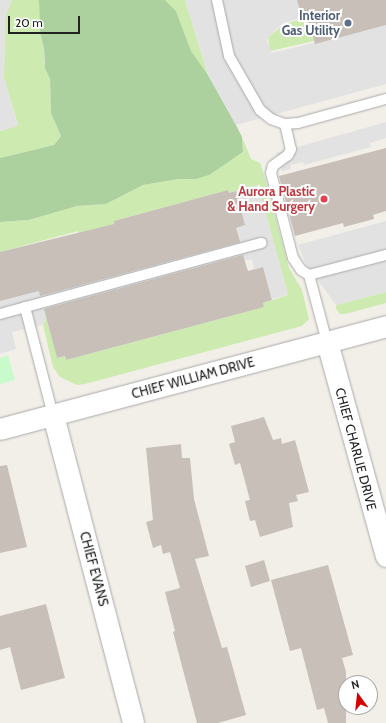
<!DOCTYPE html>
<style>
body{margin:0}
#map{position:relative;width:386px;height:723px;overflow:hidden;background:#f2efe9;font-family:Cabin,sans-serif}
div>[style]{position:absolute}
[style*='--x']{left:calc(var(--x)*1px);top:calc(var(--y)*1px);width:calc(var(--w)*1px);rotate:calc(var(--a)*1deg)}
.grass>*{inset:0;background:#cdebb0}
.forest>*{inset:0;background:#add19e}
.park>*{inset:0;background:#c8facc}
.parking>*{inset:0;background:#e2e2e2}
.building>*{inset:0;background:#c7bfb8}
.roads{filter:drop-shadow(0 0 1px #a9a9a9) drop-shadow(0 0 1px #a9a9a9)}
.lane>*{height:10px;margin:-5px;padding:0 5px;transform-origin:5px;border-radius:5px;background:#fff}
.street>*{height:21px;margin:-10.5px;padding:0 10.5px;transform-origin:10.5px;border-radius:10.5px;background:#fff}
.dots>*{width:11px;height:11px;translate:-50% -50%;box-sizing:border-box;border:2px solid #fff;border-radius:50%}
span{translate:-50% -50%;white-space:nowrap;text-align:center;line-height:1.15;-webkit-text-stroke:4px #fff;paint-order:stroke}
.service-label{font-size:13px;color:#4e5e75;font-weight:700}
.right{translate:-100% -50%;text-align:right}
.health-label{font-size:13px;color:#be3a42;font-weight:700}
.street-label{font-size:13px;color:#222}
.north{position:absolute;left:338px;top:675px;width:40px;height:40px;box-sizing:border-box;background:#fff;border:1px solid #a7a7a7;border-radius:50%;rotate:345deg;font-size:11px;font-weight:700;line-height:16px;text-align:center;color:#222}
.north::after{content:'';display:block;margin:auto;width:14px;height:18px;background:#d40000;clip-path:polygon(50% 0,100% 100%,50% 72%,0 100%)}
.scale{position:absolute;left:8px;top:16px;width:72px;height:18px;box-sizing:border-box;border:2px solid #222;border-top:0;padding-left:5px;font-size:12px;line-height:14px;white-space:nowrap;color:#222;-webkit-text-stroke:3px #fff;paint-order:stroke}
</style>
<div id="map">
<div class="grass">
<div style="clip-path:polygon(12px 0,39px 0,40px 33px,44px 48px,44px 63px,50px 79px,51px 113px,61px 136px,54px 145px,0 158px,0 131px,18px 125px,4px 78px,5px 17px)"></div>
<div style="clip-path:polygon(165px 0,185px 0,208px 75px,191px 51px,176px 11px)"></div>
<div style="clip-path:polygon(302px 19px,305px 25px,310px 24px,314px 41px,270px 51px,268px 37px,284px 24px)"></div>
<div style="clip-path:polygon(242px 137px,251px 159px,260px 163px,262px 168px,289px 268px,302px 290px,309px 319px,302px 326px,85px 384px,77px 385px,60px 377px,53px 367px,43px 325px,48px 316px,55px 322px,48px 324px,57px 358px,65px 356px,66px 360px,264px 307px,263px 303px,288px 295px,258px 185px,229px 193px,228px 190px,114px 221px,114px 224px,79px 234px,78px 231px,0 252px,0 222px,29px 220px,77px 206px,106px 204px,143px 185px,179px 179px,196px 179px,239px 155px,243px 152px)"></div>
<div style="clip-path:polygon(386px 292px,386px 303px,345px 314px,340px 314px,336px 309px,336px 305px)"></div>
</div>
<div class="forest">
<div style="clip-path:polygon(39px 0,165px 0,176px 11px,191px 51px,208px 75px,236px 125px,242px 137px,243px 152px,209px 175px,196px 179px,179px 179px,143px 185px,106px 204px,77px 206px,29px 220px,0 222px,0 158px,54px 145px,61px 136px,51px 113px,50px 79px,45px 68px,44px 48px,40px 33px)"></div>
</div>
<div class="park">
<div style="clip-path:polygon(8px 355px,15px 380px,0 384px,0 358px)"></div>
</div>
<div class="parking">
<div style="clip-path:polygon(0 0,12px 0,5px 17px,4px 78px,18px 126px,0 131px)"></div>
<div style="clip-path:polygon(185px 0,297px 0,302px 18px,283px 23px,268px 37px,267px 41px,272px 53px,386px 25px,386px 84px,236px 125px,208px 75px)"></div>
<div style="clip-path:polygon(386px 122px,386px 138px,370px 143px,371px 147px,304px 165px,303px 162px,290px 165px,291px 169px,282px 171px,276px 153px)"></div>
<div style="clip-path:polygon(258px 185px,288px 295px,272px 299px,263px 267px,254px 269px,252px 260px,245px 260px,48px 316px,43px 325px,12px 332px,16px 349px,0 354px,0 301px,84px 279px,245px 225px,236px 191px)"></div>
<div style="clip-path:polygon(386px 221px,386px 292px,336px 305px,306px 264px,298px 245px)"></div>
</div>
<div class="building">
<div style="clip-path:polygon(297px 0,386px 0,386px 25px,315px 44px,308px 20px,303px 21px)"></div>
<div style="clip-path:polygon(386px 148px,386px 211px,373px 215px,374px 219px,344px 227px,343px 223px,295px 236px,279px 176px)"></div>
<div style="clip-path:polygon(228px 190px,229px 193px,236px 191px,245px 225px,236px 228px,240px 242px,40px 296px,39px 291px,0 301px,0 252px,114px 224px,114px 221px)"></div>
<div style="clip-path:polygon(243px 255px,248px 271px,263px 267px,272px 300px,263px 303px,264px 307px,66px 360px,65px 356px,57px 358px,44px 309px)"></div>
<div style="clip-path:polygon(264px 417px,273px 440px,281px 438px,282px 444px,295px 440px,309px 492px,296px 495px,298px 501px,289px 503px,293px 527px,260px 537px,255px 520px,250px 521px,245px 501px,250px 500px,240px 463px,235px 465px,229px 444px,235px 442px,231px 426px)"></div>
<div style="clip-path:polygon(181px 444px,182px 458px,190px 458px,194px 499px,209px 556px,195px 559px,222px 648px,227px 647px,246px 715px,218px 723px,197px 723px,173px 632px,175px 631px,165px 592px,180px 588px,170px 552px,163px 554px,161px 545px,153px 548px,146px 522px,153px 520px,146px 448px)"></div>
<div style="clip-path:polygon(7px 465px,27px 547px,0 553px,0 466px)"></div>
<div style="clip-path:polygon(264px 560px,270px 581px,251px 587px,245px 566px)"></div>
<div style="clip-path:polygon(328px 565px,353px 655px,342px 658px,346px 672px,346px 723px,328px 723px,324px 708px,317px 710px,301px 648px,290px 651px,271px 580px)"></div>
<div style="clip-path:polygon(46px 604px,65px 678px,21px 690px,10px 647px,0 650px,0 616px)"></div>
</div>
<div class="roads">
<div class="lane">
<div style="--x:217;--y:0;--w:57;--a:77.9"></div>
<div style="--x:229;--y:56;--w:62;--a:60.1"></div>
<div style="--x:260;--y:110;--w:14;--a:39"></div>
<div style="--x:271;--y:119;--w:15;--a:20"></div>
<div style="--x:285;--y:124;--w:13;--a:-4"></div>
<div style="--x:298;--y:123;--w:91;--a:-15.3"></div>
<div style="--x:285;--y:124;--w:26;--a:77"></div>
<div style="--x:291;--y:149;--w:7;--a:117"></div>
<div style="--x:288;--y:155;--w:19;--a:144"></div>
<div style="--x:273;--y:166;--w:7;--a:106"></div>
<div style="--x:271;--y:173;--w:88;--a:75.5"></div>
<div style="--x:293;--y:258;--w:14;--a:56"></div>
<div style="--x:301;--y:270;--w:9;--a:32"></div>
<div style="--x:25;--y:307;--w:112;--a:75.5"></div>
<div style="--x:0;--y:314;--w:271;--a:-15.2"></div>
<div style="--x:327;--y:342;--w:69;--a:-105"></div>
<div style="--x:309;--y:275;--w:80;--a:-14.6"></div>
</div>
<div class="street">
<div style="--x:327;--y:342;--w:222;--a:74.6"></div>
<div style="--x:53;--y:415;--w:318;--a:75.4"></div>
<div style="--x:0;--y:429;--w:400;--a:-14.9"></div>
</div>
</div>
<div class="dots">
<div style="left:348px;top:23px;background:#5c6f8a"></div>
<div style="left:324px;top:199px;background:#e0444e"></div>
</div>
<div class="service-label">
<span class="right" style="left:340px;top:23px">Interior<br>Gas Utility</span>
</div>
<div class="health-label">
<span class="right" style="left:315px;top:199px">Aurora Plastic<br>&amp; Hand Surgery</span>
</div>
<div class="street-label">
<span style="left:193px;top:378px;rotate:-15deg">CHIEF WILLIAM DRIVE</span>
<span style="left:356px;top:449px;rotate:75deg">CHIEF CHARLIE DRIVE</span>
<span style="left:94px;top:569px;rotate:75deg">CHIEF EVANS</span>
</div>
<div class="north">N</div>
<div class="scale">20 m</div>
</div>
